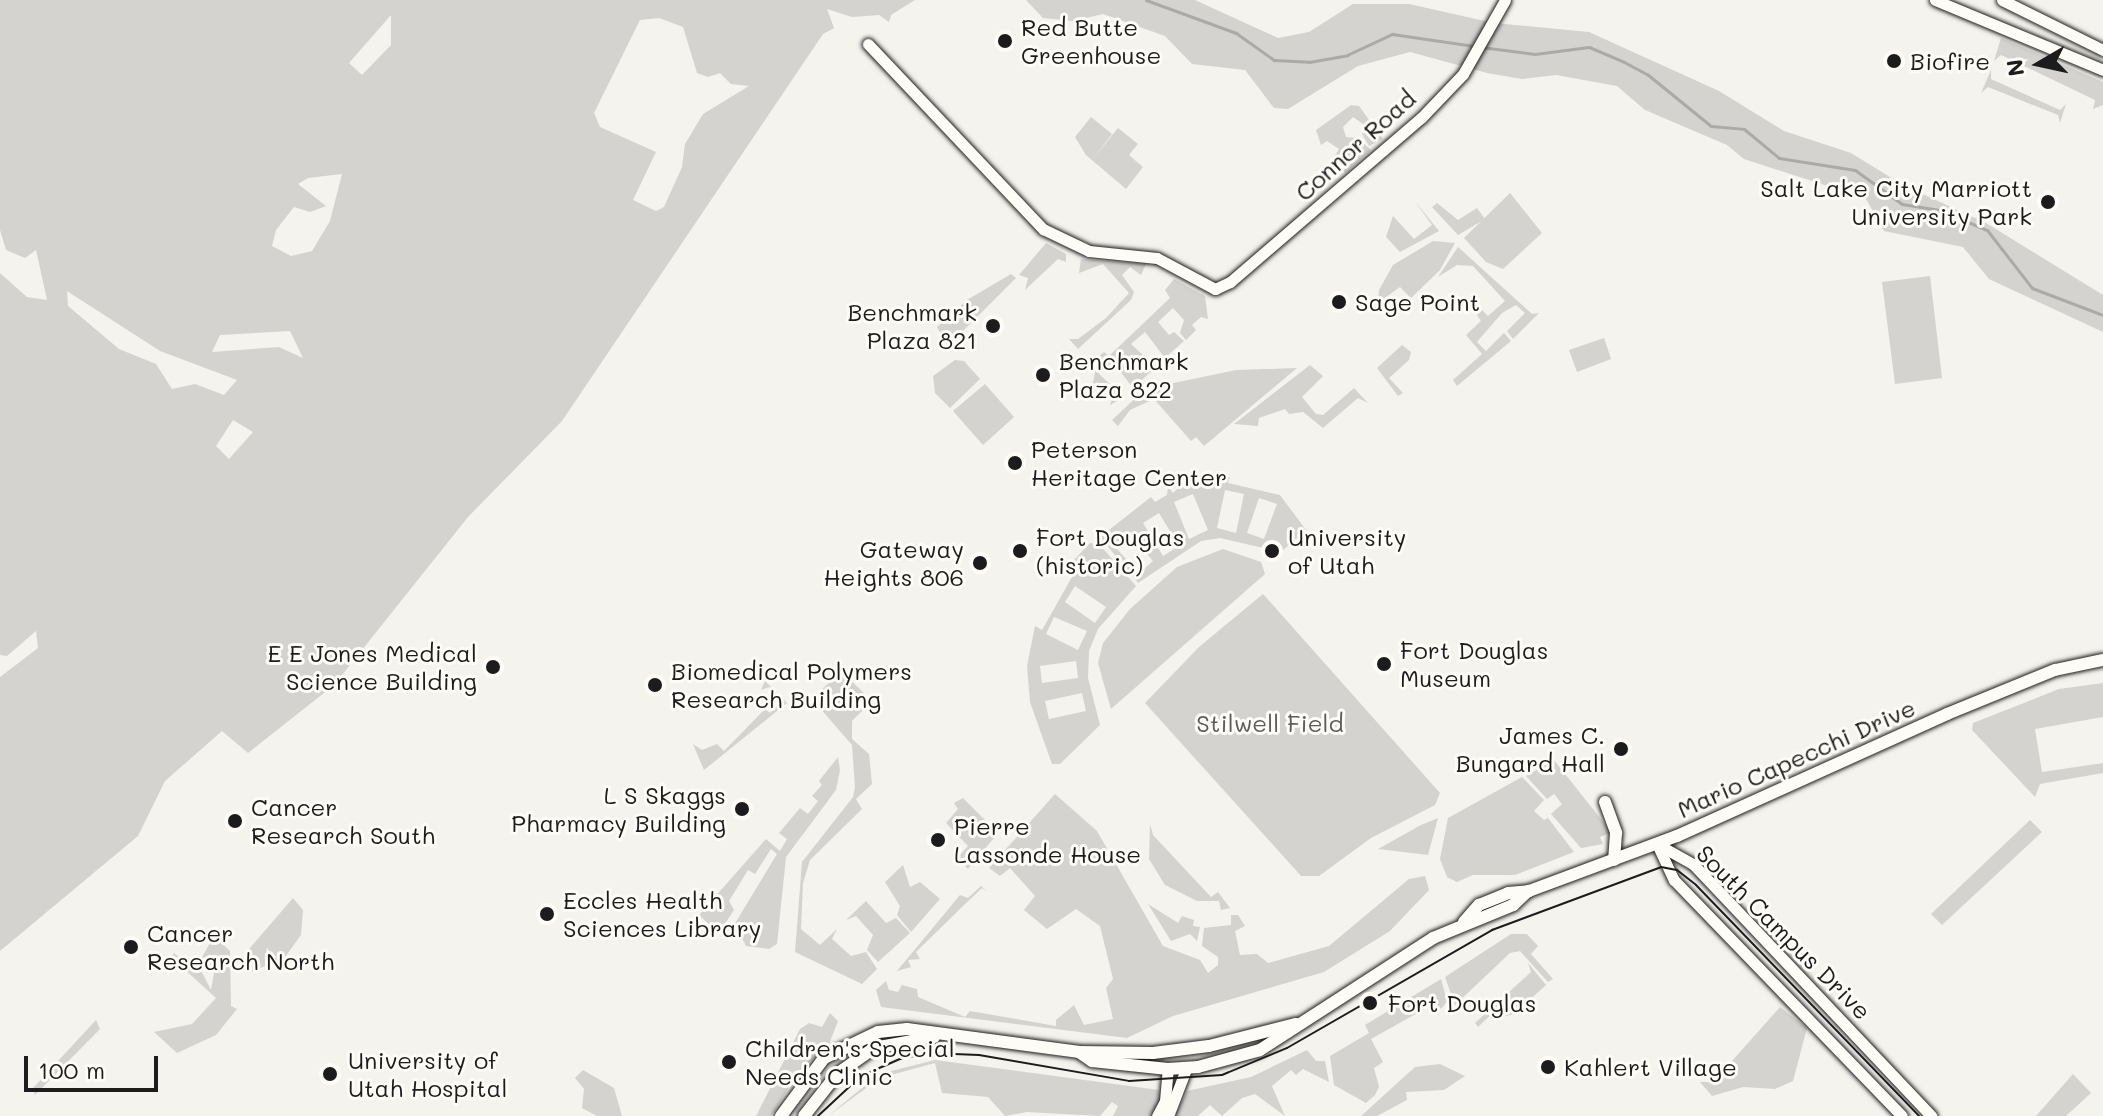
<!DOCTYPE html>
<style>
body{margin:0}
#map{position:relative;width:2103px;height:1116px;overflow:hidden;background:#f4f3ee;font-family:Mali,sans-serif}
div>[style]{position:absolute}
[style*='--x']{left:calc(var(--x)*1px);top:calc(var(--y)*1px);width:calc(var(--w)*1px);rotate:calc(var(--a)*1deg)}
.green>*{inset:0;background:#d4d3cf}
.stream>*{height:3px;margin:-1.5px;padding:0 1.5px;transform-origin:1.5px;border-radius:1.5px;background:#abaaa6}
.roads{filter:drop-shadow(0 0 2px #1c1c1c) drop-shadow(0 0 2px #1c1c1c)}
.tertiary>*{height:11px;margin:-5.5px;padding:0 5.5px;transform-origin:5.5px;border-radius:5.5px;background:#fdfcf7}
.secondary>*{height:12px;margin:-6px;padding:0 6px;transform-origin:6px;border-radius:6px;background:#fdfcf7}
.tram>*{height:2px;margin:-1px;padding:0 1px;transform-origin:1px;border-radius:1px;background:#1c1c1c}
.dots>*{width:22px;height:22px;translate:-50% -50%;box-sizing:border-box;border:4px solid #fdfcf7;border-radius:50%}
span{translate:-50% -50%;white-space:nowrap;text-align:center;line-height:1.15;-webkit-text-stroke:6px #fdfcf7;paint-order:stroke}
.poi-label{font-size:24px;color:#1c1c1c}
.left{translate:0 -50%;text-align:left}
.right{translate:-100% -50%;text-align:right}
.street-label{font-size:24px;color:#1c1c1c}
.park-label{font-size:24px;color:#5c5c5b}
.north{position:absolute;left:1999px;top:24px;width:80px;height:80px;-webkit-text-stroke:6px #fdfcf7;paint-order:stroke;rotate:261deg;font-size:22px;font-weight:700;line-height:32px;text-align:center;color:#1c1c1c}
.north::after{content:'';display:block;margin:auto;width:28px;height:36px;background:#1c1c1c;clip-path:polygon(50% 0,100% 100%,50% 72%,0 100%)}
.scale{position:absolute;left:24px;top:1056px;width:134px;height:36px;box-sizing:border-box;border:4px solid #1c1c1c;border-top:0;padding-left:10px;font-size:24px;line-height:28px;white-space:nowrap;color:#1c1c1c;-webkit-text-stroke:6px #fdfcf7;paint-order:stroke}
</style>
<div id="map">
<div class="green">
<div style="clip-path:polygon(evenodd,0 0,915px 0,891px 15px,889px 22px,879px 15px,852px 17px,827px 9px,834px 28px,823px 34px,562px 421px,468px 517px,334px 685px,248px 753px,222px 731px,165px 781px,138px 836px,0 951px,0 677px,38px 648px,36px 631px,7px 656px,0 655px,0 273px,27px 297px,47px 300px,36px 250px,25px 258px,6px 250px,0 230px,0 0,391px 15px,391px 45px,362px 75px,349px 63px,391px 15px,0 0,659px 18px,683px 27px,697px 73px,708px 77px,720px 73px,731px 84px,749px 86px,703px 114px,685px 144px,682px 167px,664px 207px,656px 211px,633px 200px,656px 152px,600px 127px,594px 113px,640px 20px,659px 18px,0 0,342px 174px,330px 221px,312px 251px,291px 256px,272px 246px,276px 230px,294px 207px,310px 212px,326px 206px,298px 184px,308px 178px,342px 174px,0 0,67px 291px,160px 351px,237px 380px,224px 395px,195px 384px,172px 389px,156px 364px,119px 349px,68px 306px,67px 291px,0 0,290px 331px,303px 358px,279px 347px,212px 352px,220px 335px,290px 331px,0 0,233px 420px,253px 432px,229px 459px,216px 446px,233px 420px)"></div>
<div style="clip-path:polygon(1026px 0,1195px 0,1278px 38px,1309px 32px,1353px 4px,1409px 4px,1494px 23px,1589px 32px,1719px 91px,1784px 131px,1851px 153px,1903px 185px,1986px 223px,2103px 295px,2103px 332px,1989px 279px,1963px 247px,1884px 231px,1865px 197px,1848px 184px,1843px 191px,1744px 159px,1727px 145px,1645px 110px,1617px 86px,1556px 75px,1522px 79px,1487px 73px,1410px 52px,1358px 66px,1288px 109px,1274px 108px,1245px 70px,1192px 64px,1165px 36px,1103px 14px,1073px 21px,1043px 18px)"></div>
<div style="clip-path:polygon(2001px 38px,2103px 82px,2103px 105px,2093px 109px,2095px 100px,2001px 55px,1994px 61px)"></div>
<div style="clip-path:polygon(1991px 70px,1991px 79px,2060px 110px,2066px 104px,2060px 123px,2058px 115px,1988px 87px,1981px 93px)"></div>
<div style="clip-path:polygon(1351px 105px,1359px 106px,1383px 139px,1369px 146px,1362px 134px,1366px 126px,1353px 117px,1343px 127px,1346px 137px,1358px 138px,1371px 150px,1345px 173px,1334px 157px,1339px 149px,1327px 141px,1321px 145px,1316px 130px)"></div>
<div style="clip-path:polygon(1091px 117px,1112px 134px,1092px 160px,1118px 128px,1138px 144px,1129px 155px,1143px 167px,1126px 189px,1086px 155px,1075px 137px)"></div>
<div style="clip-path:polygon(1510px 193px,1542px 233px,1503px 269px,1486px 262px,1464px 238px)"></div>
<div style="clip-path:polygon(1414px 200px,1439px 231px,1400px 252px,1386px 237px,1393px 216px,1414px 239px,1432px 225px)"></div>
<div style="clip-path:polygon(1437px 203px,1458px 220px,1477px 208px,1485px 219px,1458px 235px,1432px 207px)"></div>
<div style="clip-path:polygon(1433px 241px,1455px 243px,1440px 270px,1411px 298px,1400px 287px,1378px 303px,1379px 290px,1393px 265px)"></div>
<div style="clip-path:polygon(1046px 243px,1066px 254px,1066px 262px,1058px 259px,1025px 290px,1028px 278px,1019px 275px)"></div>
<div style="clip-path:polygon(1458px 247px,1532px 314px,1539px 313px,1513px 339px,1507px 331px,1525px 313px,1516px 305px,1502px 313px,1477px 342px,1486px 351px,1504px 333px,1511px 341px,1457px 386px,1453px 380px,1482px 354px,1466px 335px,1481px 321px,1477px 315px,1482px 310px,1488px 316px,1505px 301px,1473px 266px,1457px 265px,1438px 277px)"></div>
<div style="clip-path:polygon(1081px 259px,1146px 264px,1141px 275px,1130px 267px,1122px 275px,1134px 292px,1131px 300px,1078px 349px,1069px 339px,1078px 339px,1106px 318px,1129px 293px,1103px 264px,1079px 273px)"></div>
<div style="clip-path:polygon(1011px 274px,1016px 278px,948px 346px,937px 327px,967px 300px)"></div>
<div style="clip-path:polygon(1930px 276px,1942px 378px,1895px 384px,1882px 282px)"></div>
<div style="clip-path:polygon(1174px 279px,1205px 296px,1208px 319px,1201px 317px,1192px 325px,1196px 330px,1186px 340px,1180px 333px,1184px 320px,1173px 308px,1158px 322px,1169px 335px,1174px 332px,1184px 341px,1165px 358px,1145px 332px,1131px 344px,1156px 367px,1133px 388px,1113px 362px,1099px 374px,1124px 397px,1110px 405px,1113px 396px,1093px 383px,1098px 357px,1104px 352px,1109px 356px,1170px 298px,1165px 290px)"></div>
<div style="clip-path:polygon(1604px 338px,1611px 359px,1577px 372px,1569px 350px)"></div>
<div style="clip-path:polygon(1402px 345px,1411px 352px,1409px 360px,1389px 378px,1403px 393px,1398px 396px,1377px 368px)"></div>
<div style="clip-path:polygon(955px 360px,964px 361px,980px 379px,950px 408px,935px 393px,933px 376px)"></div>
<div style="clip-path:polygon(1310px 365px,1323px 376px,1302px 397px,1316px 414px,1323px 415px,1354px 388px,1368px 403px,1358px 398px,1323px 428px,1303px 412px,1289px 414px,1285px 409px,1259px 418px,1258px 426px,1234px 424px)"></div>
<div style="clip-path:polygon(1297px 368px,1204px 446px,1196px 437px,1191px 441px,1154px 399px,1130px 410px,1118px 426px,1112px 420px,1141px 393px,1169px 384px,1236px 370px)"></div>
<div style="clip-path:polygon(985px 384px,1014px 417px,983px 445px,953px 411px)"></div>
<div style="clip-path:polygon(evenodd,1206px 476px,1230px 477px,1228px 483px,1280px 495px,1306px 530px,1281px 552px,1220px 538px,1201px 541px,1138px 583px,1100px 537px,1151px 497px,1155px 502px,1167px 495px,1168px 487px,1173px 493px,1189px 478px,1206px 476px,1225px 490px,1244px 494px,1236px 533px,1217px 528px,1225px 490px,1206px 476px,1193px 494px,1208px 530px,1189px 539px,1174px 502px,1193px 494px,1206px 476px,1259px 498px,1277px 504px,1264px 539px,1247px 533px,1259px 498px,1206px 476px,1159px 513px,1179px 546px,1163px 556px,1143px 523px,1159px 513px,1206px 476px,1130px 534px,1153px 561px,1139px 573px,1115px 547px,1130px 534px)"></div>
<div style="clip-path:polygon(evenodd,1090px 543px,1099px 544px,1136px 586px,1098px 629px,1089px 651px,1088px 678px,1100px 725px,1060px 764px,1052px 764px,1030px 702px,1027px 666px,1035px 626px,1042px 630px,1076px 570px,1072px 562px,1090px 543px,1075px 586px,1106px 607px,1095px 623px,1065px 602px,1075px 586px,1090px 543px,1054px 617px,1087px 631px,1078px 650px,1046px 634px,1054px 617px,1090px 543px,1076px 661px,1078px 678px,1042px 683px,1040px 666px,1076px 661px,1090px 543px,1082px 693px,1086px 711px,1049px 719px,1045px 701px,1082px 693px)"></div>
<div style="clip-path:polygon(1223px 549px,1261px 562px,1265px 574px,1111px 709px,1098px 663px,1103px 643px,1130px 609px,1177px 567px)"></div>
<div style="clip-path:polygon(1263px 594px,1440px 793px,1435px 805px,1371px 838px,1319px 876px,1301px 876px,1145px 703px,1199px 647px)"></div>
<div style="clip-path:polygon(841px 671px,872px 701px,852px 721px,852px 739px,869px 754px,872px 784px,856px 799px,862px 809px,810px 860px,803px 883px,801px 929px,820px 945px,837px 929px,832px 939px,851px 956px,866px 952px,877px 969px,862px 984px,795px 952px,802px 862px,853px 797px,855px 787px,852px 745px,812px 699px)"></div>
<div style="clip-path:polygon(765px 681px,787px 703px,704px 770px,693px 744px,702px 750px,717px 744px,724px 751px,765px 709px,770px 713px,782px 700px,769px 687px,761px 690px)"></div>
<div style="clip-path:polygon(2103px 683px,2103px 717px,2035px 729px,2042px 772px,2103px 763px,2103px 773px,2040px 784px,2035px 797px,1972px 730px,1973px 723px,2059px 689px)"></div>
<div style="clip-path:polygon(838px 757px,840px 770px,836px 790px,786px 857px,777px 944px,769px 949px,746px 946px,739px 932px,731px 930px,777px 854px,771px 849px,755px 874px,748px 870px,729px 901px,734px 910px,722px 928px,711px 926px,699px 915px,766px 839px,780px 851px,787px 839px,779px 833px,800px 808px,808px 814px,818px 801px,812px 796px,822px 785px,819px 781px)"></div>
<div style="clip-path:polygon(1554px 760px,1608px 828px,1610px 833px,1600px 837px,1603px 844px,1581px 848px,1551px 814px,1562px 804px,1554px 794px,1547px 799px,1526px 776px)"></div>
<div style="clip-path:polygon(1522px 777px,1544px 800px,1534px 811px,1544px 820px,1548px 818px,1574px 852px,1515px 875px,1473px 875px,1457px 882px,1447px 877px,1440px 859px,1448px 818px)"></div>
<div style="clip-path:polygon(1055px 794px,1097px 831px,1163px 946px,1200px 960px,1208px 973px,1218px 965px,1218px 957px,1202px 946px,1204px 928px,1231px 925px,1231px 915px,1238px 915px,1245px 926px,1235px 931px,1240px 955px,1257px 954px,1268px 963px,1329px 946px,1409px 879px,1425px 876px,1429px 890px,1390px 931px,1324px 972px,1173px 1016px,1127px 1038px,881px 1007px,876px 990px,886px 981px,889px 990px,898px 992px,902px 985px,917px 989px,918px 997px,965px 1017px,970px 1011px,1056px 1026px,1056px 1020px,1074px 1005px,1084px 1025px,1113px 1019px,1106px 988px,1113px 979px,1100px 926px,1076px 909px,1047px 929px,1024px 910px,1035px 896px,1010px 868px,1000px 876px,989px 868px)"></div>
<div style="clip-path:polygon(963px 798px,998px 833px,968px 869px,957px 858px,968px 846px,946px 823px,958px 809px,954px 803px)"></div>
<div style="clip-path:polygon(1438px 818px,1428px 855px,1378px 849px,1421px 825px)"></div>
<div style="clip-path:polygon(2030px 820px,2042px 832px,1942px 925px,1931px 914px)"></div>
<div style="clip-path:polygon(1150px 824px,1153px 835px,1211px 897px,1218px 892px,1230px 908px,1221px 910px,1219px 901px,1197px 901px,1165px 885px,1149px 859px)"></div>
<div style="clip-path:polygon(903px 865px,910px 887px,920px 882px,940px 899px,911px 932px,897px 915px,900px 906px,885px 882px)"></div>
<div style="clip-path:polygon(981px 886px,988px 892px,982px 888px,963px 906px,916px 952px,920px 959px,908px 960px,911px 967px,897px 971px,960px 895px,968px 898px)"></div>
<div style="clip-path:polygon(293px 898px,303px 910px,301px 935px,285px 957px,252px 972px,249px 949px)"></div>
<div style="clip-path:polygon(866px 901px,886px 923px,896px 918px,910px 933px,878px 962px,867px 950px,873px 935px,856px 916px,846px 920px)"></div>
<div style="clip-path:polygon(1148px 904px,1178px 923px,1182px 916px,1194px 920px,1193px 926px,1200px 927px,1197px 941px,1190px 934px,1171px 941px)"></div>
<div style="clip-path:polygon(1511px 934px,1527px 934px,1538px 946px,1531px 954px,1553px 979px,1548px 982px,1520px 951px,1510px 953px,1455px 1005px,1445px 977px)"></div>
<div style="clip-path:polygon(214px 936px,230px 951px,231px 1006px,237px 1009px,216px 1035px,177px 1053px,154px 1032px,192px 1024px,216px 998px,171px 957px,174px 953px,183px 961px,196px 961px,211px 990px,214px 973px,207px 973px,202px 957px)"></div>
<div style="clip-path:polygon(1528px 963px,1546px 985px,1514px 1014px,1506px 1016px,1498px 1008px,1478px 1027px,1475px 1023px,1531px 972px)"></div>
<div style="clip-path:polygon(1441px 979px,1447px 1001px,1443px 1007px,1435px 1012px,1430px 1006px,1371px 1039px,1383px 1062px,1374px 1068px,1379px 1087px,1375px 1095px,1366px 1103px,1334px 1085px,1330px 1056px,1369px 1033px,1365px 1025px)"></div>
<div style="clip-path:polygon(1780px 1007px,1807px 1028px,1793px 1081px,1775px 1089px,1743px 1087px,1712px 1096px,1700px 1082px,1711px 1082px,1724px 1070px)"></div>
<div style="clip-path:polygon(830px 1013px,838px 1021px,829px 1044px,798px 1073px,771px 1116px,756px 1116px,800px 1029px,809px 1023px,822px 1027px)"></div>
<div style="clip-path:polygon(96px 1020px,100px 1029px,35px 1095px,33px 1088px)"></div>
<div style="clip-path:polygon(1307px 1050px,1316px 1061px,1325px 1061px,1329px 1082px,1303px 1069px,1296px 1075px,1291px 1070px,1272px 1086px,1285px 1116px,1255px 1094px,1242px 1098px,1222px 1116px,1210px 1105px,1198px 1116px,1175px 1116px,1187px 1091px,1251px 1077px)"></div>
<div style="clip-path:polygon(935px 1060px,1159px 1090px,1161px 1100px,1152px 1116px,1113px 1116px,1118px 1106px,1112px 1102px,1100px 1116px,1027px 1112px,1005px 1116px,988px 1097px,942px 1093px,935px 1063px,880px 1078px,828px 1116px,879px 1074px)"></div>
<div style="clip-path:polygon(1440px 1064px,1465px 1076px,1444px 1090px,1406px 1092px,1407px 1100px,1377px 1116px,1361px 1116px,1415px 1067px)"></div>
<div style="clip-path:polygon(583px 1070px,614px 1088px,622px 1116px,597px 1116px,582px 1108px,584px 1089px,575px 1078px)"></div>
<div style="clip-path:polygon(2073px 1074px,2091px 1093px,2066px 1116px,2036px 1116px)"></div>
</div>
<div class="stream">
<div style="--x:1146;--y:0;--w:96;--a:20.1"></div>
<div style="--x:1236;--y:33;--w:47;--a:35.4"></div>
<div style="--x:1274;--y:60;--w:35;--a:3"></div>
<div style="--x:1309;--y:62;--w:39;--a:-10"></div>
<div style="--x:1347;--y:55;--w:50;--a:-25"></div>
<div style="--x:1392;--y:34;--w:83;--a:8.3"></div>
<div style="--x:1481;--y:47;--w:54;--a:7.4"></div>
<div style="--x:1535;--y:54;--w:54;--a:-7.4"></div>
<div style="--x:1589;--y:47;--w:38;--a:23"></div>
<div style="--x:1624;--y:62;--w:26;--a:28"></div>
<div style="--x:1647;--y:74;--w:82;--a:39.1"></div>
<div style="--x:1711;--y:126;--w:33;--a:5"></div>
<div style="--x:1744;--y:129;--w:45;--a:39.6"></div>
<div style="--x:1779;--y:158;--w:77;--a:9"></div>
<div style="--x:1855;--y:170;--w:58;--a:35.9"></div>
<div style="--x:1902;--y:204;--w:38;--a:9"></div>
<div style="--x:1940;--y:210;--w:51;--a:23.1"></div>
<div style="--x:1987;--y:230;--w:73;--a:52.2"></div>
<div style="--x:2032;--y:288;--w:76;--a:20.8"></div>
</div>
<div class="roads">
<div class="tertiary">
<div style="--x:1935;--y:0;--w:182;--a:22.6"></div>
<div style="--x:2002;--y:0;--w:113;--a:26.3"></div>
<div style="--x:868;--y:44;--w:255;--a:46.6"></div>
<div style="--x:1043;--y:229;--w:51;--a:25.6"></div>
<div style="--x:1089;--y:251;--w:68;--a:5.9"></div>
<div style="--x:1157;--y:258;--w:66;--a:28.1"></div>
<div style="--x:1215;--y:289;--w:17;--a:-25"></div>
<div style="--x:1230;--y:282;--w:252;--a:-40.7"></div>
<div style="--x:1421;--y:118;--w:61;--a:-46.3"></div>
<div style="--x:1463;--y:74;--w:85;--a:-60.4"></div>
<div style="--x:1657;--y:844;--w:41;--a:29.1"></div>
<div style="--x:1693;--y:864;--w:347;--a:46.6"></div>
<div style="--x:1657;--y:844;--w:40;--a:65"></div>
<div style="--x:1674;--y:880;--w:328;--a:46"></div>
<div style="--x:1157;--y:1116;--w:17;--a:-62"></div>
<div style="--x:1165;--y:1101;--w:32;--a:-85"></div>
<div style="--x:1168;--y:1116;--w:50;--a:-69"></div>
</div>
<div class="secondary">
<div style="--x:1605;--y:802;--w:33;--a:70"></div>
<div style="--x:1616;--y:833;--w:27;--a:94"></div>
<div style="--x:1464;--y:922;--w:23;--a:-49"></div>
<div style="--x:1479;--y:905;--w:31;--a:-22"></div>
<div style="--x:1508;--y:893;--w:21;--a:-5"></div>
<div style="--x:1529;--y:891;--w:158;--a:-20.4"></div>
<div style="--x:1677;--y:836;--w:296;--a:-24.3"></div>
<div style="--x:1947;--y:714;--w:117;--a:-22.2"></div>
<div style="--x:2055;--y:670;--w:49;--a:-11.8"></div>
<div style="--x:1079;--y:1052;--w:16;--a:35"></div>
<div style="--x:1092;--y:1061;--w:76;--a:6"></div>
<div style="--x:1168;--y:1069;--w:30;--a:-4"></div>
<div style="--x:1198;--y:1067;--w:64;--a:-15.3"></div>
<div style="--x:1260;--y:1050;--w:206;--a:-32.9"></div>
<div style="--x:1433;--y:938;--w:87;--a:-22.4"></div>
<div style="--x:1513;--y:905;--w:21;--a:-43"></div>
<div style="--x:781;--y:1116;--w:72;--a:-53.4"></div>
<div style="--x:824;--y:1058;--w:60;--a:-25.7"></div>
<div style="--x:878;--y:1032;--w:29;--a:-6"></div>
<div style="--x:907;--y:1029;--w:174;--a:7.6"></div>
<div style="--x:1079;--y:1052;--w:74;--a:0.8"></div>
<div style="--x:1153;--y:1053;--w:56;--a:-7.1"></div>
<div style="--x:1209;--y:1046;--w:90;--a:-14.2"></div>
<div style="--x:804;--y:1116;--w:53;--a:-51.8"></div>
<div style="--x:837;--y:1074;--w:45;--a:-35.1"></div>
<div style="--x:874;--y:1048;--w:61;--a:-10.4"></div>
</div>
</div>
<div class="tram">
<div style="--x:818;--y:1116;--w:59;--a:-42.9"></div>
<div style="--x:861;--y:1076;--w:43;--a:-23.6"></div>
<div style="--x:900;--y:1059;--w:30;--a:-12"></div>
<div style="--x:929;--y:1053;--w:50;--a:2.3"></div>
<div style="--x:979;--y:1055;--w:152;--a:9.8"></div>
<div style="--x:1129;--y:1081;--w:93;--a:-3.7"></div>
<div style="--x:1222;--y:1075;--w:70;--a:-22.6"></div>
<div style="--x:1287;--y:1048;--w:237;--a:-29.9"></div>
<div style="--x:1492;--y:930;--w:180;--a:-20.4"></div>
<div style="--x:1661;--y:867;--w:16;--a:11"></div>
<div style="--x:1677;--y:870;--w:24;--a:38"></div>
<div style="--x:1696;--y:885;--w:321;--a:46"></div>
</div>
<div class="dots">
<div style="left:1005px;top:41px;background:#1c1c1c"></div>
<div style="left:1894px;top:61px;background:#1c1c1c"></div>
<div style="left:2048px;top:202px;background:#1c1c1c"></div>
<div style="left:1339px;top:302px;background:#1c1c1c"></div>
<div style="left:993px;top:326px;background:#1c1c1c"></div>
<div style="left:1043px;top:375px;background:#1c1c1c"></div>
<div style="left:1015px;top:463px;background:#1c1c1c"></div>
<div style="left:1020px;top:551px;background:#1c1c1c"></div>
<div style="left:1272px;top:551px;background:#1c1c1c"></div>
<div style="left:980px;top:563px;background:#1c1c1c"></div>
<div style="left:1384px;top:664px;background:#1c1c1c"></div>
<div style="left:493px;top:667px;background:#1c1c1c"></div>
<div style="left:655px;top:685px;background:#1c1c1c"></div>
<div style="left:1621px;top:749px;background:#1c1c1c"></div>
<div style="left:742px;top:809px;background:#1c1c1c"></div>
<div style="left:235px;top:821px;background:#1c1c1c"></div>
<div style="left:938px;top:840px;background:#1c1c1c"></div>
<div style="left:547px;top:914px;background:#1c1c1c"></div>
<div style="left:131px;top:947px;background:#1c1c1c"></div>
<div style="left:1370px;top:1003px;background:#1c1c1c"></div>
<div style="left:729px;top:1062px;background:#1c1c1c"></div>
<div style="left:1548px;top:1067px;background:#1c1c1c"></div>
<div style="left:330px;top:1074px;background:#1c1c1c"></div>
</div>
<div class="poi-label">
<span class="left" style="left:1021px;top:41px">Red Butte<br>Greenhouse</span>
<span class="left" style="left:1910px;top:61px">Biofire</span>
<span class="right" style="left:2032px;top:202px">Salt Lake City Marriott<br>University Park</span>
<span class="left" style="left:1355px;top:302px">Sage Point</span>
<span class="right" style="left:977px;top:326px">Benchmark<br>Plaza 821</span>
<span class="left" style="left:1059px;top:375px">Benchmark<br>Plaza 822</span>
<span class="left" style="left:1031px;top:463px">Peterson<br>Heritage Center</span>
<span class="left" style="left:1036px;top:551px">Fort Douglas<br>(historic)</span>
<span class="left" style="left:1288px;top:551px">University<br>of Utah</span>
<span class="right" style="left:964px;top:563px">Gateway<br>Heights 806</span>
<span class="left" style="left:1400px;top:664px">Fort Douglas<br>Museum</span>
<span class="right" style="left:477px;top:667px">E E Jones Medical<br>Science Building</span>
<span class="left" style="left:671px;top:685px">Biomedical Polymers<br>Research Building</span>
<span class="right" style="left:1605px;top:749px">James C.<br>Bungard Hall</span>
<span class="right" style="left:726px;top:809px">L S Skaggs<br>Pharmacy Building</span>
<span class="left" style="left:251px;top:821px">Cancer<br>Research South</span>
<span class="left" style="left:954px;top:840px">Pierre<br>Lassonde House</span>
<span class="left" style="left:563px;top:914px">Eccles Health<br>Sciences Library</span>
<span class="left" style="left:147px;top:947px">Cancer<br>Research North</span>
<span class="left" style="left:1388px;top:1003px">Fort Douglas</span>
<span class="left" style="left:745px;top:1062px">Children's Special<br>Needs Clinic</span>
<span class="left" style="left:348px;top:1074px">University of<br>Utah Hospital</span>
<span class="left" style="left:1564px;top:1067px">Kahlert Village</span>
</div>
<div class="street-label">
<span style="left:1355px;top:145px;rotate:-42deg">Connor Road</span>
<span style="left:1796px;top:758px;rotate:-24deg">Mario Capecchi Drive</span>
<span style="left:1784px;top:932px;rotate:45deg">South Campus Drive</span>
</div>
<div class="park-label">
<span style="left:1270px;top:723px">Stilwell Field</span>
</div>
<div class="north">N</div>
<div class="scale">100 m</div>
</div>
